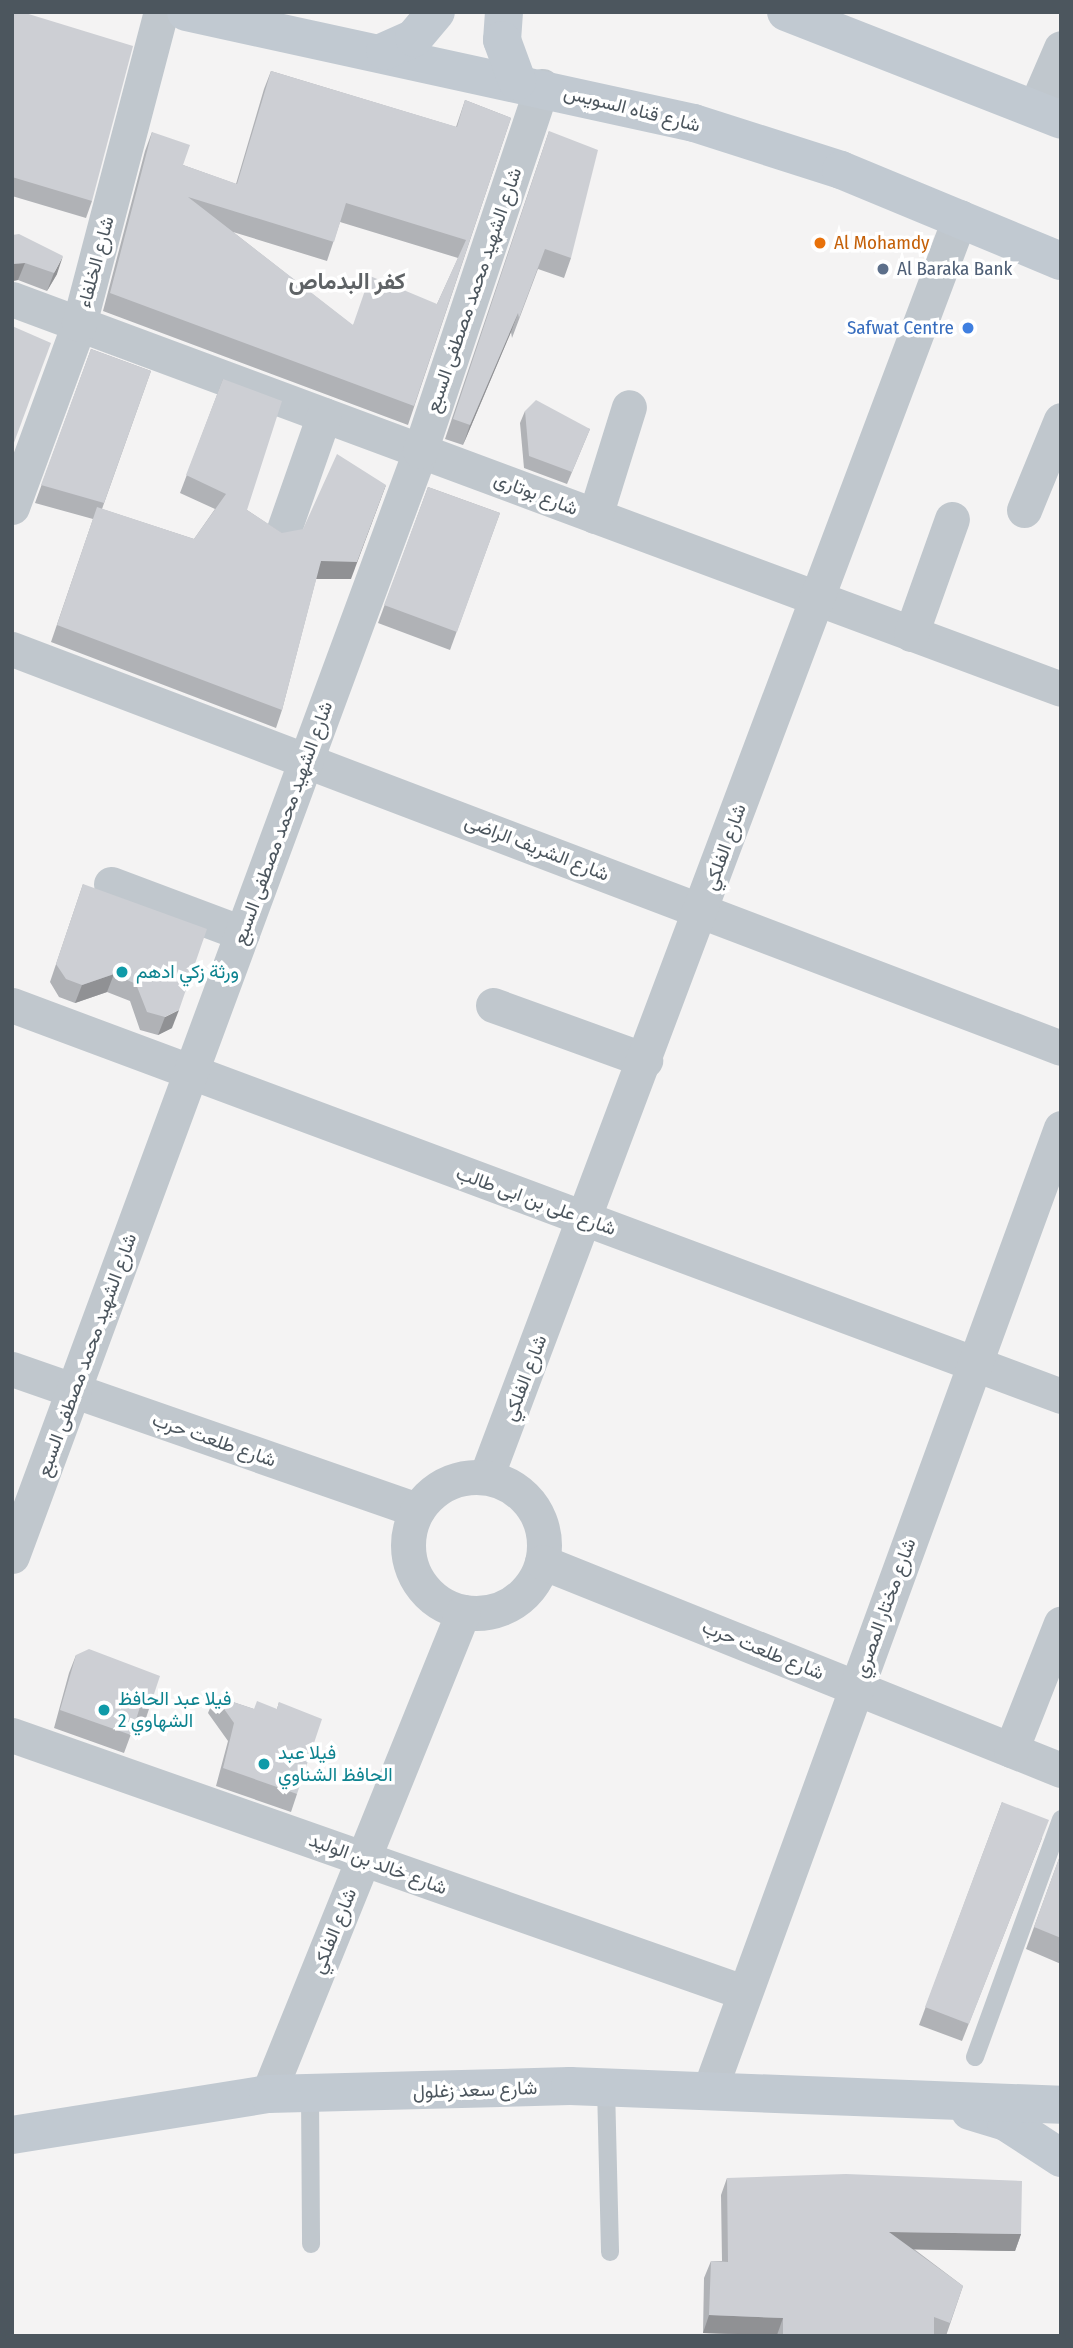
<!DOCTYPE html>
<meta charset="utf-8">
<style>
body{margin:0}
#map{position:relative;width:1073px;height:2348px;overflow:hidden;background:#f4f3f3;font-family:"Fira Sans Condensed",Vazirmatn,sans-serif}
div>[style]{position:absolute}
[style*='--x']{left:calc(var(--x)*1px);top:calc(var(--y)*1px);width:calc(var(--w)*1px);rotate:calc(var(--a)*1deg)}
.service>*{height:18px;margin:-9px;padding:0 9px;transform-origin:9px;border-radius:9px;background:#c0c7cd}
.minor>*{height:35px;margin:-17.5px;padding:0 17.5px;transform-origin:17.5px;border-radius:17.5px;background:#c0c7cd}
.minor>.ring{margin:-17.5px;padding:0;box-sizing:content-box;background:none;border:35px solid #c0c7cd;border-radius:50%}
.secondary>*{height:38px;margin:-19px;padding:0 19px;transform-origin:19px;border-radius:19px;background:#c1c9d1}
.wall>*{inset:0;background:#b0b2b6}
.shaded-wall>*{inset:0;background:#909194}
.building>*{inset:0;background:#cdcfd4}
.dots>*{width:19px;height:19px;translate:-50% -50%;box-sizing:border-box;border:4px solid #fff;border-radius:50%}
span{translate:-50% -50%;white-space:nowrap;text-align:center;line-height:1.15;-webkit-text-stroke:7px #fff;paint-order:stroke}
.street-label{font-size:19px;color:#4c565e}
.food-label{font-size:19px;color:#c56008}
.left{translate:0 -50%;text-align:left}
.service-label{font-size:19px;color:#4e5e75}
.shop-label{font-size:19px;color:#366cbe}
.right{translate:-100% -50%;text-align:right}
.culture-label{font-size:19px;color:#0d838f}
.quarter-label{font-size:23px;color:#5f6366;font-weight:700}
.frame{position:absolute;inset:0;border:14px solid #4c565e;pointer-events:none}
</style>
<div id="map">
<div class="service">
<div style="--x:975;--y:2057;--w:253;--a:-70.1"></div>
<div style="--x:606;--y:2087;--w:165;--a:88.6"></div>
<div style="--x:310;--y:2094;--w:150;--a:89.6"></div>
</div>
<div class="minor">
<div style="--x:1036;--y:106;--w:63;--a:-66.7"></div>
<div style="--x:12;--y:299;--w:1119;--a:20.39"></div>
<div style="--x:12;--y:507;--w:195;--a:-69.9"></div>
<div style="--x:79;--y:324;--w:323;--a:-75.3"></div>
<div style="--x:1024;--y:510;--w:97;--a:-67.7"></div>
<div style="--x:595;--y:516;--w:114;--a:-72.7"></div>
<div style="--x:283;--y:532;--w:124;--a:-70.7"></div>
<div style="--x:911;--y:634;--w:122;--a:-70.4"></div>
<div style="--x:12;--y:649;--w:1122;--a:20.82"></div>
<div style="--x:111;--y:884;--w:140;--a:20.5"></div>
<div style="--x:12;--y:1005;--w:1120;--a:20.44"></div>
<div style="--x:493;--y:1005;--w:162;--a:19.9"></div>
<div style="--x:12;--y:1369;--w:429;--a:19.2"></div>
<div style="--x:486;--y:1477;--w:1346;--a:-69.38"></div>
<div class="ring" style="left:408px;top:1477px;width:101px;height:101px"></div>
<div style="--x:12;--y:1556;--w:1178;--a:-69.73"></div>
<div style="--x:420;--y:451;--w:385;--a:-71.5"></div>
<div style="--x:542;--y:1562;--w:559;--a:21.84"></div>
<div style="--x:12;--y:1735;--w:775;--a:19.37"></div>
<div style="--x:1011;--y:1750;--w:136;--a:-68.5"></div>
<div style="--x:710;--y:2089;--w:1023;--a:-69.94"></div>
<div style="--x:268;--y:2094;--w:520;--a:-67.97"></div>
</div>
<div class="secondary">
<div style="--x:186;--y:12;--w:520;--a:12.33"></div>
<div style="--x:694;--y:123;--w:154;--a:17.7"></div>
<div style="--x:841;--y:170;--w:238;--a:22.5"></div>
<div style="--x:504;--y:12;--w:28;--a:94"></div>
<div style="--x:502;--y:40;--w:44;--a:69.9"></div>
<div style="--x:786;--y:12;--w:295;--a:21.4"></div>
<div style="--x:385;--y:51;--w:32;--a:-24"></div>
<div style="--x:414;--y:38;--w:34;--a:-50"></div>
<div style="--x:970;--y:2111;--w:38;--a:17"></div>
<div style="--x:1006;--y:2122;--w:66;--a:33.2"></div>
<div style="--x:12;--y:2135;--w:259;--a:-9.1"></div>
<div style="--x:268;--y:2094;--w:302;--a:-1.5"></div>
<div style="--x:570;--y:2086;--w:491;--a:2.2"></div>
</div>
<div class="wall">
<div style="clip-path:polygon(12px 12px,92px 201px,86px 218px,12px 196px)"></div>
<div style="clip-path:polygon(evenodd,271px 71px,456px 127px,465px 100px,511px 118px,408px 425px,103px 311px,145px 151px,152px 132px,183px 165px,236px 184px,264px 89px,271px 71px,340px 222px,458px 258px,437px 304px,352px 325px,233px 232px,327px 261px,340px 222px)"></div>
<div style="clip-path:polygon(549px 131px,571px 258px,564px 278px,538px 269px,512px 338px,511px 332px,463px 445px,445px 439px)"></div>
<div style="clip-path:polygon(12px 235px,57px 274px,47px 291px,18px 280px,12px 281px)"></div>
<div style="clip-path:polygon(91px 349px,151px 371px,102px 509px,194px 539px,215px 509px,180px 493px,223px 379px,247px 510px,351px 579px,316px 579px,282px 710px,276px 728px,51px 642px,93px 519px,35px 503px)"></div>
<div style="clip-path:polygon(525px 411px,590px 429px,567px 484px,524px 468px,520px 423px)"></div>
<div style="clip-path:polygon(428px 487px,500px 513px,450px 650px,378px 623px)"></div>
<div style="clip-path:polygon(83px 884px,172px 1028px,158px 1035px,140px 1030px,130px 1001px,107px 992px,75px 1003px,59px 997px,50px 982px)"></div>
<div style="clip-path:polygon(76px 1655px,149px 1709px,143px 1727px,134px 1726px,124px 1753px,54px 1728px,69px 1673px)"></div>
<div style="clip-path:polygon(215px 1696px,254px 1709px,277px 1709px,279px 1702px,297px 1794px,291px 1812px,216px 1786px,228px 1741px,208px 1713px)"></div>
<div style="clip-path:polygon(1002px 1802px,1042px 1838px,962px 2041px,919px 2025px)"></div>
<div style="clip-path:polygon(1061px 1853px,1061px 1964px,1026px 1949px)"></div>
<div style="clip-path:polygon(727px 2178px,1021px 2234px,1015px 2251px,914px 2249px,963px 2286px,946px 2336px,777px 2336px,703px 2333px,704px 2278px,711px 2261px,722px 2261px,721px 2195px)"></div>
</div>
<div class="shaded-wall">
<div style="clip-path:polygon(63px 256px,57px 274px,47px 291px,54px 273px)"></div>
<div style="clip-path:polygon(25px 263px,18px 280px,12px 281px,12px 264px)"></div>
<div style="clip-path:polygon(518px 313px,511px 332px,463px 445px,470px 425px)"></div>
<div style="clip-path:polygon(386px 485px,351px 579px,314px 579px,321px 561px)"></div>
<div style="clip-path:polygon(114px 974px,107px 992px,75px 1003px,82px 985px)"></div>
<div style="clip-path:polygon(179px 1010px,172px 1028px,158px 1035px,165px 1017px)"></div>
<div style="clip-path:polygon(889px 2232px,1021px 2234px,1015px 2251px,883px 2249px)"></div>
<div style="clip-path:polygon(709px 2315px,783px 2318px,777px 2335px,703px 2333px)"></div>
</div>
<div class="building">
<div style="clip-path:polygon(12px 12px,22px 12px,133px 46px,92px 201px,12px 177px)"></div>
<div style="clip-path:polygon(evenodd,271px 71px,457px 127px,465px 100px,511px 118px,414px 406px,110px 293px,152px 132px,190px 145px,183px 165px,237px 184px,271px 71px,188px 197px,334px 242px,346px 203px,466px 240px,437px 304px,370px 276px,353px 325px,188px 197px)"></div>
<div style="clip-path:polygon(549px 131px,598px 150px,571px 258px,545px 249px,519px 318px,518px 313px,470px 425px,453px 419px)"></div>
<div style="clip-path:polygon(19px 234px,63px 256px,54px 273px,25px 263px,12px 264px,12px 235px)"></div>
<div style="clip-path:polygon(12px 326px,51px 343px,12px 448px)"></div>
<div style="clip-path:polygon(91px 349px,151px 371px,104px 503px,41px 485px)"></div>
<div style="clip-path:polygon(223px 379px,282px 401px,247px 510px,282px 533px,303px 529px,337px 454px,386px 485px,357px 562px,321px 561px,282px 710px,57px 625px,97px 507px,194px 539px,226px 494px,186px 475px)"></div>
<div style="clip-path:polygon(536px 400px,590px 429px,572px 472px,529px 456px,525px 411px)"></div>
<div style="clip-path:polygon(428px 487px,500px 513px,457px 632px,384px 605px)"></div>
<div style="clip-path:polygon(83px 884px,207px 929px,179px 1010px,165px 1017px,147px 1012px,136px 984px,114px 974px,82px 985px,66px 979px,56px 964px)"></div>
<div style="clip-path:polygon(89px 1649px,160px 1676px,149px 1709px,140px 1707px,131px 1735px,60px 1710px,76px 1655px)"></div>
<div style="clip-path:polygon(215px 1696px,254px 1709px,257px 1701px,277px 1709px,279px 1702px,322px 1719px,297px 1794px,223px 1768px,234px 1723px)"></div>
<div style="clip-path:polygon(1002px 1802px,1049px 1820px,969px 2024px,925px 2007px)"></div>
<div style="clip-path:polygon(1061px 1853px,1061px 1938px,1034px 1927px)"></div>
<div style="clip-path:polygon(846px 2174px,1022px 2181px,1021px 2234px,889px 2232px,963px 2286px,950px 2323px,934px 2317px,934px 2336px,783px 2336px,783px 2318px,709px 2315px,711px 2261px,728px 2262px,727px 2178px)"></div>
</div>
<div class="dots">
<div style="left:820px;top:243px;background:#e8710a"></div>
<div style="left:883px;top:269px;background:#5c6f8a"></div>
<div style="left:968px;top:328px;background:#3f7fe0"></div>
<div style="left:122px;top:972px;background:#0f9aa8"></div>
<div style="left:104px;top:1710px;background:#0f9aa8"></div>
<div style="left:264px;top:1764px;background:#0f9aa8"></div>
</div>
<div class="street-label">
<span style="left:632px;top:109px;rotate:14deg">شارع قناه السويس</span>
<span style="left:96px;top:262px;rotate:-75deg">شارع الخلفاء</span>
<span style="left:474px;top:290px;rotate:-71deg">شارع الشهيد محمد مصطفى السبع</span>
<span style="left:536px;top:494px;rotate:21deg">شارع بوتارى</span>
<span style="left:283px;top:823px;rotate:-70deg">شارع الشهيد محمد مصطفى السبع</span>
<span style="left:725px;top:847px;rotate:-70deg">شارع الفلكي</span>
<span style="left:537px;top:848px;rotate:21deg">شارع الشريف الراضى</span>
<span style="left:536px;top:1201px;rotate:20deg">شارع على بن ابى طالب</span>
<span style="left:87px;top:1355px;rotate:-70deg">شارع الشهيد محمد مصطفى السبع</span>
<span style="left:525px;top:1378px;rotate:-69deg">شارع الفلكي</span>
<span style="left:214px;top:1440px;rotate:19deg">شارع طلعت حرب</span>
<span style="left:885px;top:1608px;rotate:-70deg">شارع مختار المصري</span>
<span style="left:763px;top:1650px;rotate:22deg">شارع طلعت حرب</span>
<span style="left:378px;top:1864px;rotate:20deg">شارع خالد بن الوليد</span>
<span style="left:334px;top:1931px;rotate:-68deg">شارع الفلكي</span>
<span style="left:475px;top:2090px;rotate:-2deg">شارع سعد زغلول</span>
</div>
<div class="food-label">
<span class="left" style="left:834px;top:243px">Al Mohamdy</span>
</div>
<div class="service-label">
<span class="left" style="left:897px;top:269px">Al Baraka Bank</span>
</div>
<div class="shop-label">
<span class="right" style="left:954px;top:328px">Safwat Centre</span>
</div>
<div class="culture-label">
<span class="left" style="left:136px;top:972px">ورثة زكي ادهم</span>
<span class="left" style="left:118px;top:1710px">فيلا عبد الحافظ<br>الشهاوي 2</span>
<span class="left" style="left:278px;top:1764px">فيلا عبد<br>الحافظ الشناوي</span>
</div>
<div class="quarter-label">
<span style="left:347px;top:281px">كفر البدماص</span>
</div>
<div class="frame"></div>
</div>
